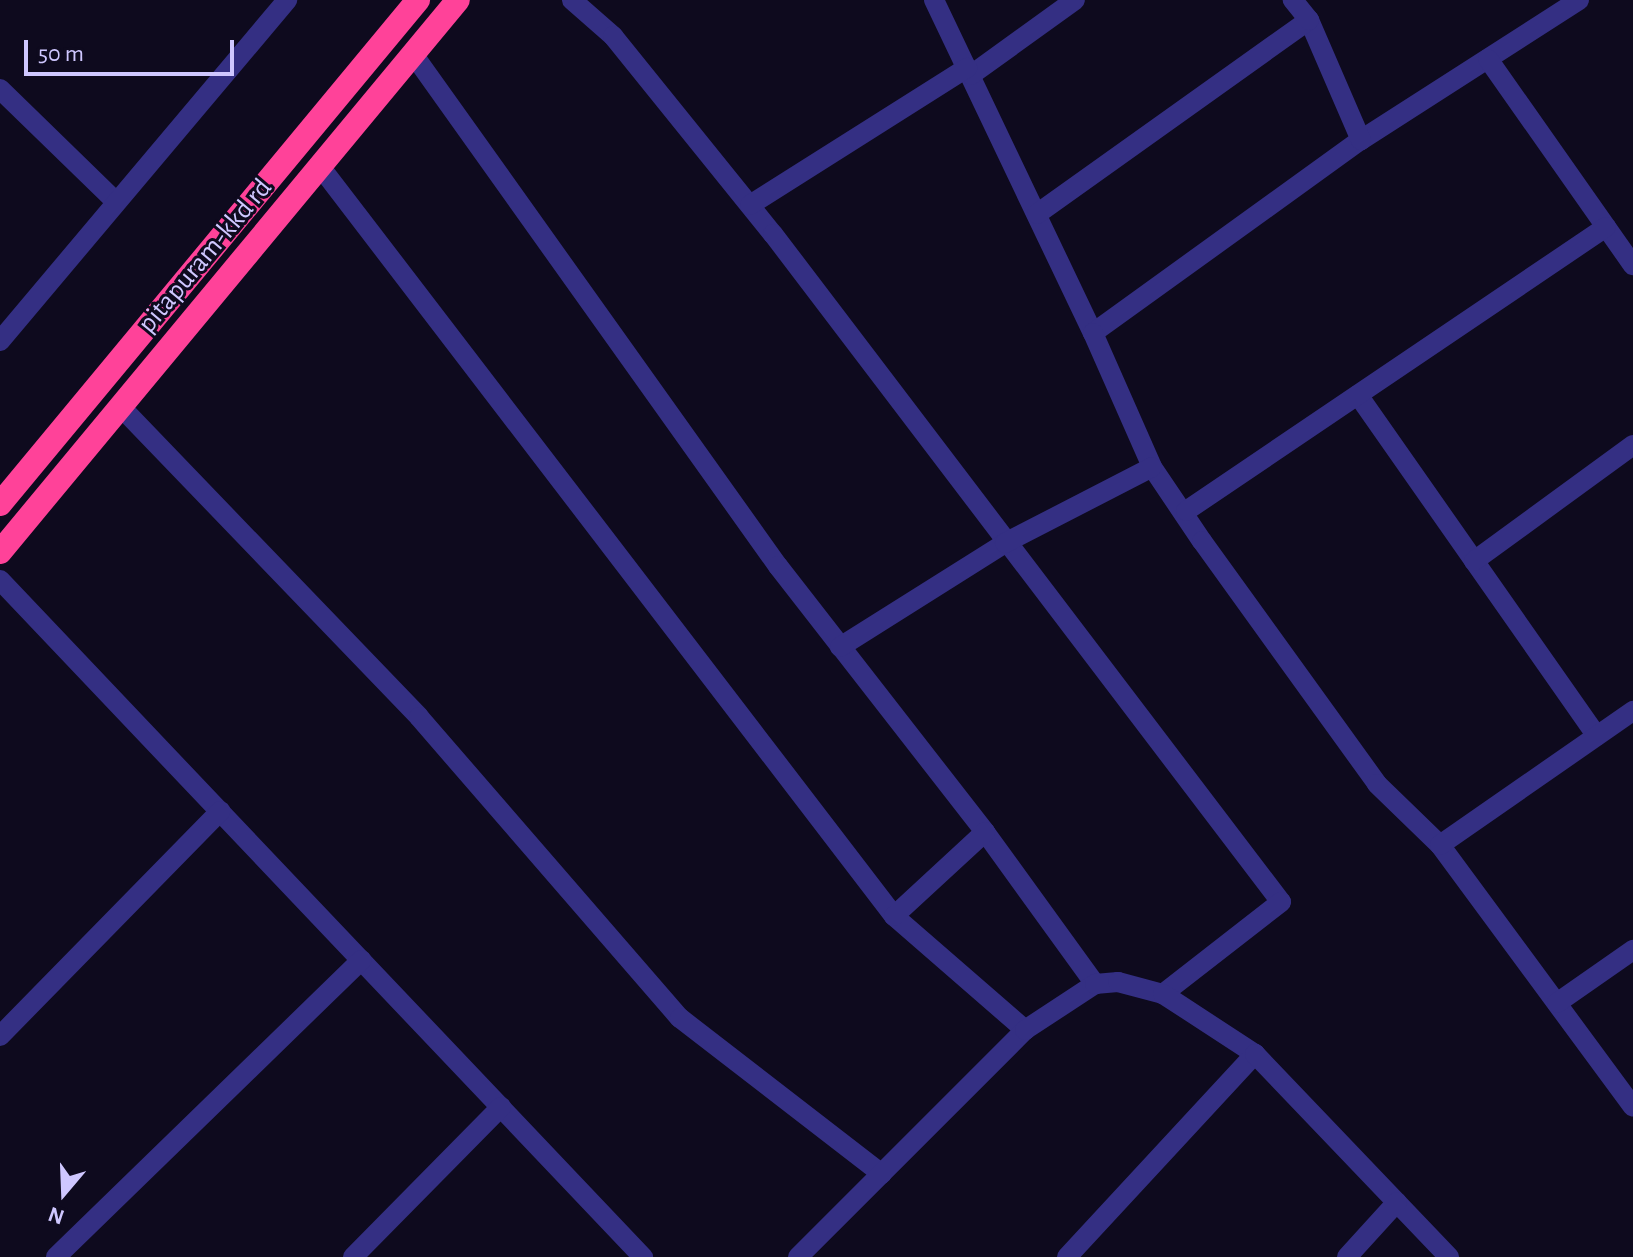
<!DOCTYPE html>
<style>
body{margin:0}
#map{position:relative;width:1633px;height:1257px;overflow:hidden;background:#0e0a1e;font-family:"Alegreya Sans",sans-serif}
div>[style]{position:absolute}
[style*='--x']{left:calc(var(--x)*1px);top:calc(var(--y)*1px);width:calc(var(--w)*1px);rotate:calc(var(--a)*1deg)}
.street>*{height:20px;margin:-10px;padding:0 10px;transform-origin:10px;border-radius:10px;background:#342f83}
.highway>*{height:24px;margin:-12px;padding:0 12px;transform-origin:12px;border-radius:12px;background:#ff4299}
span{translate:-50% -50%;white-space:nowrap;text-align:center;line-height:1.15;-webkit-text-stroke:6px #0e0a1e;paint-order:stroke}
.street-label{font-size:28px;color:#cfc7ff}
.north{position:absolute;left:24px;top:1153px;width:80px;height:80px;-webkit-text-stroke:6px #0e0a1e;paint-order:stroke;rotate:199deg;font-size:22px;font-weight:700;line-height:32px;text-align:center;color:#cfc7ff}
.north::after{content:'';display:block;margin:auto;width:28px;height:36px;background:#cfc7ff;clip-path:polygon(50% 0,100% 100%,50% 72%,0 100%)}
.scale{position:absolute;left:24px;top:40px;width:210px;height:36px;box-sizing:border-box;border:4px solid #cfc7ff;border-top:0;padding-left:10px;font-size:24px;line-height:28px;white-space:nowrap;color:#cfc7ff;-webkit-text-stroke:6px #0e0a1e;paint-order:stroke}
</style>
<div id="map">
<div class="street">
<div style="--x:572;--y:0;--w:55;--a:41.3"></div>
<div style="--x:613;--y:36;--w:255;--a:51.1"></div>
<div style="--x:773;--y:234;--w:839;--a:52.75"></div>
<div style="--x:1281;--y:902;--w:150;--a:142.1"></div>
<div style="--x:934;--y:0;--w:369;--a:64.5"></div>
<div style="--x:1093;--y:333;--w:330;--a:-35.8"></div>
<div style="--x:1361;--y:140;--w:259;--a:-32.7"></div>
<div style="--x:1309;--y:20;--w:131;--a:66.6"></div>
<div style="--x:413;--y:54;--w:629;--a:54.52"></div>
<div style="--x:778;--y:566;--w:337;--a:52.1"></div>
<div style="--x:985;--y:832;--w:188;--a:54.1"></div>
<div style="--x:1488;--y:59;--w:252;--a:54.9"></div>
<div style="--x:971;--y:75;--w:128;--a:-35.8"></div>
<div style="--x:0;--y:89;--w:159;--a:44.2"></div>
<div style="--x:319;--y:165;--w:946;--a:52.56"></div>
<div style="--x:894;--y:916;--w:174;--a:41"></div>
<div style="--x:750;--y:205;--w:257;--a:-32.3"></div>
<div style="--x:1037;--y:214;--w:334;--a:-35.5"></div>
<div style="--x:1309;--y:20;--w:26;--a:-129"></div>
<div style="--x:1093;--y:333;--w:146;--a:66.2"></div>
<div style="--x:1152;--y:467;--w:89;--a:56"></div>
<div style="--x:1202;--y:541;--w:299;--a:54.2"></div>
<div style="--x:1377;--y:784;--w:88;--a:44.1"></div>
<div style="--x:1440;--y:845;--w:325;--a:53.6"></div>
<div style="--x:0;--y:341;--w:446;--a:-49.9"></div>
<div style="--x:1358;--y:395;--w:416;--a:55"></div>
<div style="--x:120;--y:406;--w:431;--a:46.1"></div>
<div style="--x:419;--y:717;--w:398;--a:49.1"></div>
<div style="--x:680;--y:1018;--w:255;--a:37.7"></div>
<div style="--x:1186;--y:511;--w:507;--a:-34.07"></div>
<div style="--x:1474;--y:561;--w:197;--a:-36.1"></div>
<div style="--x:0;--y:580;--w:934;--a:46.48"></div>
<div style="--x:840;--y:647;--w:195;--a:-32.2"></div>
<div style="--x:1005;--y:543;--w:165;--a:-27.3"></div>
<div style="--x:1440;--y:845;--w:235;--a:-34.8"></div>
<div style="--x:894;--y:916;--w:124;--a:-42.7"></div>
<div style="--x:1557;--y:1003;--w:93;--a:-34.9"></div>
<div style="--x:0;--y:1036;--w:315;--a:-45.6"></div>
<div style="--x:56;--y:1257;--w:426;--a:-44.2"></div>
<div style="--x:353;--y:1257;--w:211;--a:-45.4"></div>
<div style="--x:798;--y:1257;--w:321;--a:-45"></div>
<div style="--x:1025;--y:1030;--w:84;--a:-33.3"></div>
<div style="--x:1095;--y:984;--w:23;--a:-5"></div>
<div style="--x:1118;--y:982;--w:47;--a:14.9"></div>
<div style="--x:1163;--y:994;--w:110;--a:33.1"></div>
<div style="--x:1067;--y:1257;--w:277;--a:-47.2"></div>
<div style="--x:1255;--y:1054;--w:281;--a:46.3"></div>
<div style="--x:1347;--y:1257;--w:74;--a:-47.7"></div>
</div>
<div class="highway">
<div style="--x:0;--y:504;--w:655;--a:-50.33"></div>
<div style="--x:0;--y:552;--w:717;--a:-50.32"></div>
</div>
<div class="street-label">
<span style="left:205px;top:256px;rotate:-50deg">pitapuram-kkd rd</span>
</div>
<div class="north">N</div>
<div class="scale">50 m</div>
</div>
